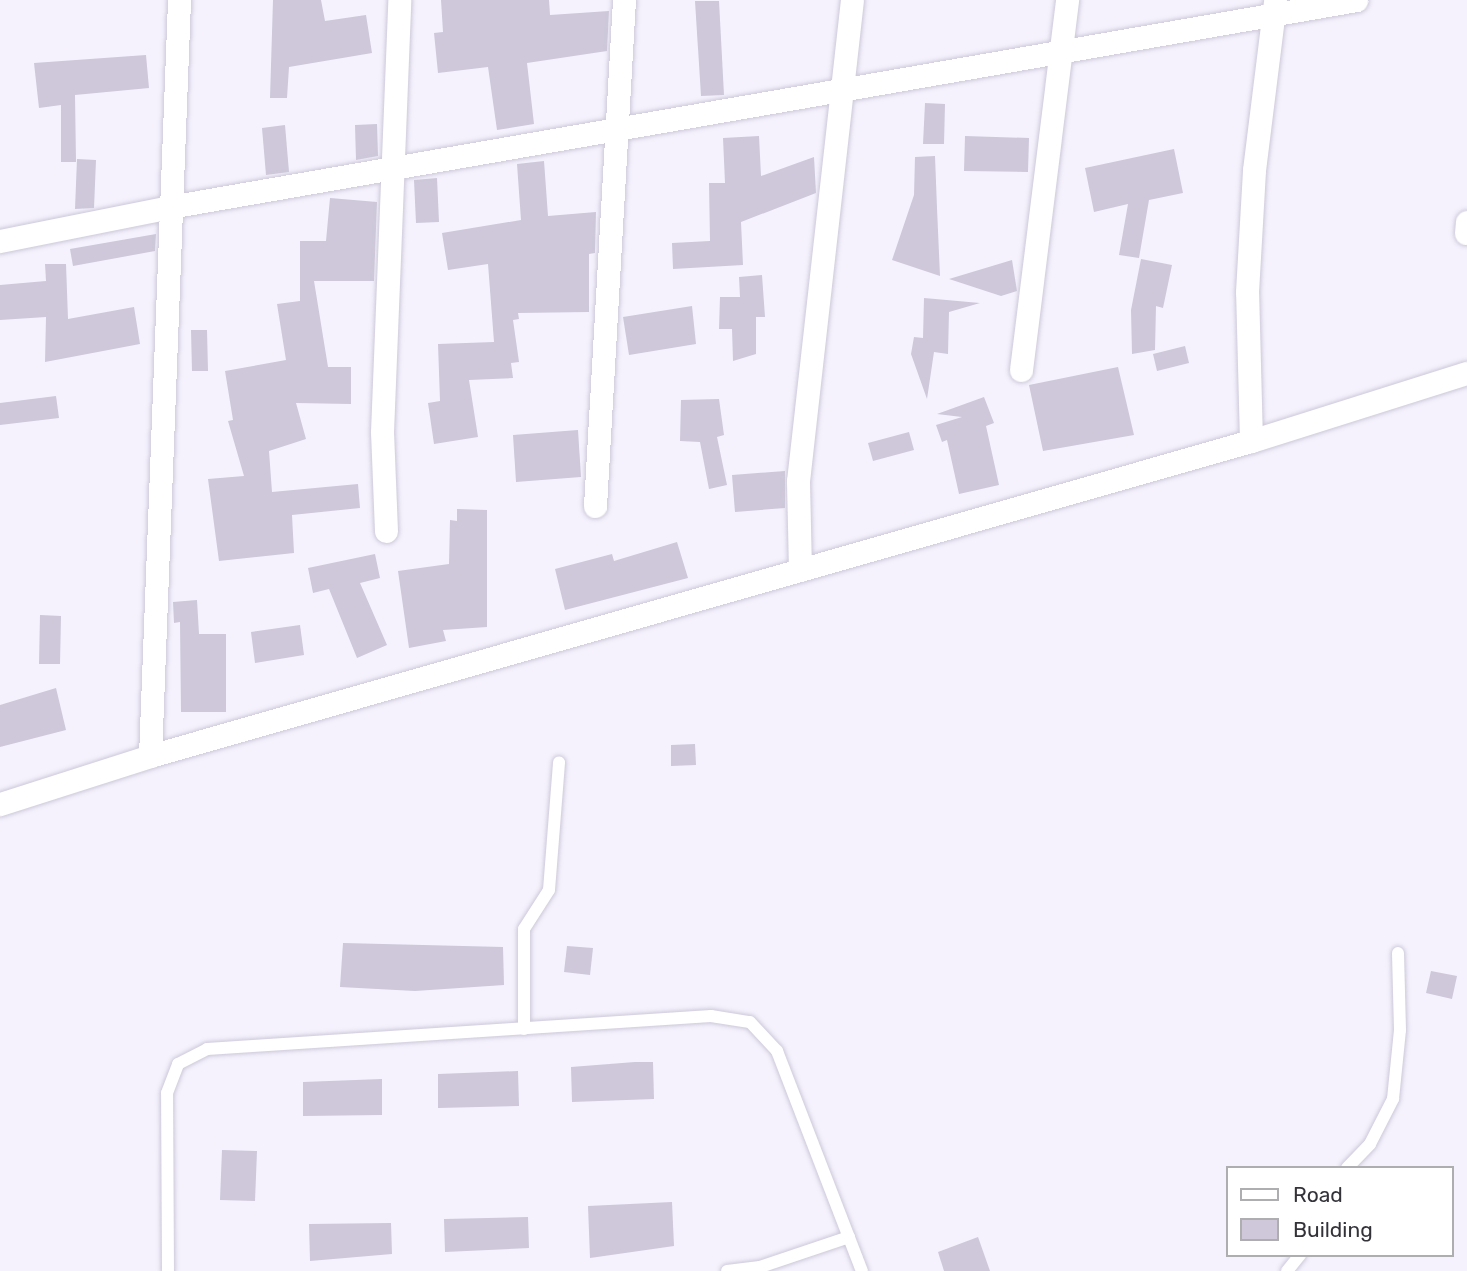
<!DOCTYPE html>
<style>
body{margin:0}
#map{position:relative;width:1467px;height:1271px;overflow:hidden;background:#f5f2fd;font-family:Rubik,sans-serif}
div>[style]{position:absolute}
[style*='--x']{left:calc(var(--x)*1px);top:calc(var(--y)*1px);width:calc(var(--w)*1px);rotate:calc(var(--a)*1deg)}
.building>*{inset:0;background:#cec8da}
.roads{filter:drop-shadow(0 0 2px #cdc8d9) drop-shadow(0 0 2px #cdc8d9)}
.service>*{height:12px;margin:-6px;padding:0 6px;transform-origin:6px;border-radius:6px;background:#fff}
.minor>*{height:23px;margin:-11.5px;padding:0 11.5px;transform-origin:11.5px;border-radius:11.5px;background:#fff}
span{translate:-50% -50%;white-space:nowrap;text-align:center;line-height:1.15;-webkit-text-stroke:5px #fff;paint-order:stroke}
.legend{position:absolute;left:1226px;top:1166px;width:228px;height:91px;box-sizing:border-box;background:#fff;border:2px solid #aeadb0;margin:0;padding:9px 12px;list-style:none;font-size:21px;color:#35333a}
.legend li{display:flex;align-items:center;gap:14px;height:35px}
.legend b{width:35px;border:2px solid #aeadb0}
</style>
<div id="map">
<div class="building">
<div style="clip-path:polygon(273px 0,321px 0,325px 21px,366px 15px,372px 53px,289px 67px,287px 98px,270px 98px)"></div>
<div style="clip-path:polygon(441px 0,549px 0,550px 15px,609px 11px,607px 51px,527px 63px,534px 124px,497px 130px,488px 67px,438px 73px,434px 33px,443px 32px)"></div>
<div style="clip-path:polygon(695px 1px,719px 1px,724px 95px,701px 96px)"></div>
<div style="clip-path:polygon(146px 55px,149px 88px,75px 95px,76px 162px,61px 162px,61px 105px,39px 108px,34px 63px)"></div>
<div style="clip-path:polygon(925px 103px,945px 104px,944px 144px,923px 144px)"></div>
<div style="clip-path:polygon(377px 124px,378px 156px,356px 160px,355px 125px)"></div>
<div style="clip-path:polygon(285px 125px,289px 172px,266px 175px,262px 128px)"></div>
<div style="clip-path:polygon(759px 136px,761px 176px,814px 157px,816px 193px,741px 222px,743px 265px,673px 269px,672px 243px,710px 241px,709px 183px,725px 183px,723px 138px)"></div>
<div style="clip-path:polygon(965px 136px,1029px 138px,1028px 172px,964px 171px)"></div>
<div style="clip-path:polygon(1174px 149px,1183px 193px,1149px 200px,1139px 258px,1119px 255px,1128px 204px,1094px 212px,1085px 168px)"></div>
<div style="clip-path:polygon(935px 156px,937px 208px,940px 276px,892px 260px,914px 195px,915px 157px)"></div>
<div style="clip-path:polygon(77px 159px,96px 160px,94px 208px,75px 209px)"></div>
<div style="clip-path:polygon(544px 161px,548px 216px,596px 212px,595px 253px,589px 254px,589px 312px,518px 313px,519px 319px,513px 320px,519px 362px,511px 363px,513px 378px,469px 380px,478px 437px,434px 444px,428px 403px,440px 401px,438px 344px,494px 342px,488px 264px,448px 270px,442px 233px,521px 220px,517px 164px)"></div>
<div style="clip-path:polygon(437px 178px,439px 222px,416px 223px,414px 180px)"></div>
<div style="clip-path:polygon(330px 198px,377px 202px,374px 281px,314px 281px,328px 367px,351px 367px,351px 404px,296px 403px,306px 439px,269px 451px,272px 492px,358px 484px,360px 508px,292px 515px,294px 553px,219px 561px,208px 479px,244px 476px,228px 421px,233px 420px,225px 371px,286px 360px,277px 304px,300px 301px,300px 241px,326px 241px)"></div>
<div style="clip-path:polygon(156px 234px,155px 251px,73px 266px,70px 249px)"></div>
<div style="clip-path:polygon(1141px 259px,1172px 265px,1163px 308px,1156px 306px,1155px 350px,1132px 354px,1131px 310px)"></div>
<div style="clip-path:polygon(1012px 260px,1017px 291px,1001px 296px,949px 279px)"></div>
<div style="clip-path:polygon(45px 264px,66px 264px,68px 319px,134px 307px,140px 344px,45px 362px,46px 317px,0 320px,0 285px,46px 281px)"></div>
<div style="clip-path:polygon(762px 275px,765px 317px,756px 317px,756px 354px,733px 361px,732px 329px,719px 329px,720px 297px,740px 297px,739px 277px)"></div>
<div style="clip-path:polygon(924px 298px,980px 303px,949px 312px,948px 354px,934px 352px,927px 399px,911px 354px,914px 337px,923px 338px)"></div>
<div style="clip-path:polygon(692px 306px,696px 344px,629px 355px,623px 317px)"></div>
<div style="clip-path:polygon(191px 330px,207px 330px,208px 371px,192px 371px)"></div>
<div style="clip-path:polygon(1185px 346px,1189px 363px,1157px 371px,1153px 354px)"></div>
<div style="clip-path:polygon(1118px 367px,1134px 435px,1043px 451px,1029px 385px)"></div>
<div style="clip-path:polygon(56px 396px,59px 418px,0 425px,0 403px)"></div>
<div style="clip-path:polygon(984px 397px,994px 423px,986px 426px,999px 485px,959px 494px,947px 440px,942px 442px,936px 425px,962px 417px,937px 414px)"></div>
<div style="clip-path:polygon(719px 399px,724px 435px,717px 437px,727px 485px,709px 489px,700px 442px,680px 441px,681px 400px)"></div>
<div style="clip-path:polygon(578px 430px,581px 477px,516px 482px,513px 435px)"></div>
<div style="clip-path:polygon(909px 432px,914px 450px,873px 461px,868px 443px)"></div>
<div style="clip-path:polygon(785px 471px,785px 508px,735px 512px,732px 475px)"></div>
<div style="clip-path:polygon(457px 509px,487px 510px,487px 627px,443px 630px,446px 641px,409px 648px,398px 571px,449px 564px,450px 520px,457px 521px)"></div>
<div style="clip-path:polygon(677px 542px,688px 578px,565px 610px,555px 569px,612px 554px,614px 561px)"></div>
<div style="clip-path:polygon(375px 554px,380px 578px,360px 583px,387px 645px,357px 658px,329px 589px,313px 593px,308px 568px)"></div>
<div style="clip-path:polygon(197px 600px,199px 634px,226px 634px,226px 712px,181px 712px,180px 622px,174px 623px,173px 602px)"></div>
<div style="clip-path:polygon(40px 615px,61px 616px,60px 664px,39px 664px)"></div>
<div style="clip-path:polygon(300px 625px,304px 655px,255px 663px,251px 632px)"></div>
<div style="clip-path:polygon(56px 688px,66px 730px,0 747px,0 705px)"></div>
<div style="clip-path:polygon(695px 744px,696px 765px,671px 766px,671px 745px)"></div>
<div style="clip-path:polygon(343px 943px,503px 947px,504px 985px,415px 991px,340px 987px)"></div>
<div style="clip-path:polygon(567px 946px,593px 948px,590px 975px,564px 972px)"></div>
<div style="clip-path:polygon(1431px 971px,1457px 976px,1452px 999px,1426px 993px)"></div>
<div style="clip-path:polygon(635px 1062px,653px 1062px,654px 1099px,572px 1102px,571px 1067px)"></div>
<div style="clip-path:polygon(518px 1071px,519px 1106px,438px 1108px,438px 1074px)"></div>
<div style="clip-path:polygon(382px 1079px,382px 1115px,303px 1116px,303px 1082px)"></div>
<div style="clip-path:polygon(222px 1150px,257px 1151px,255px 1201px,220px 1200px)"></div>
<div style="clip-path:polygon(672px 1202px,674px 1246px,590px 1258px,588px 1206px)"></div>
<div style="clip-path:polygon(528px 1217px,529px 1248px,445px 1252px,444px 1219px)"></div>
<div style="clip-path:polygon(391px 1223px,392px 1254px,310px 1261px,309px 1224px)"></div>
<div style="clip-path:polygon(978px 1237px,990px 1271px,944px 1271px,938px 1252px)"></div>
</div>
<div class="roads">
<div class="service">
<div style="--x:524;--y:1029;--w:100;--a:-90"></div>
<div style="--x:524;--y:929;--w:46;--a:-57.3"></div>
<div style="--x:549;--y:890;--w:128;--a:-85.5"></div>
<div style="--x:1347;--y:1168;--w:33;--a:-46"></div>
<div style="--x:1370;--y:1144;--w:51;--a:-62.9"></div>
<div style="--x:1393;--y:1099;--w:69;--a:-84.2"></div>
<div style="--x:1400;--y:1030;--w:77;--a:-91.5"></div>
<div style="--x:168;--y:1271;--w:178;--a:-90.3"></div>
<div style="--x:167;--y:1093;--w:31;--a:-69"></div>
<div style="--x:178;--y:1064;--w:33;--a:-27"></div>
<div style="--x:207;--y:1049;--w:505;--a:-3.75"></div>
<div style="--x:711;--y:1016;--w:39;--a:9"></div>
<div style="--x:750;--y:1022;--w:40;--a:47"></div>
<div style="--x:777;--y:1051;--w:236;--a:68.9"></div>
<div style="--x:727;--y:1271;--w:33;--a:-7"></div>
<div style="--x:760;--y:1267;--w:94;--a:-18.6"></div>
<div style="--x:1287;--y:1271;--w:21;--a:-51"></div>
</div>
<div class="minor">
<div style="--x:1466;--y:233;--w:11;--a:-85"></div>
<div style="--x:0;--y:241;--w:178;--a:-11.3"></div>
<div style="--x:175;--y:206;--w:1199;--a:-9.89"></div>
<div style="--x:1021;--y:370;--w:373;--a:-82.9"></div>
<div style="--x:1251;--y:441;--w:149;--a:-91.5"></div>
<div style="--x:1247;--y:292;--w:122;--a:-86.7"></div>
<div style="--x:1254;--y:170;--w:170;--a:-82.9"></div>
<div style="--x:595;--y:506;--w:507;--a:-86.72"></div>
<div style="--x:386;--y:531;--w:99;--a:-92.3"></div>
<div style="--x:382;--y:432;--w:432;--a:-87.7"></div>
<div style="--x:800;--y:570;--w:89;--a:-91.3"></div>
<div style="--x:798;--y:481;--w:484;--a:-83.6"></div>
<div style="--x:150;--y:756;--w:757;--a:-87.8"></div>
<div style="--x:0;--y:804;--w:157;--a:-17.7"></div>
<div style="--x:150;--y:756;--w:1145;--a:-15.97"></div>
<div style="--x:1251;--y:441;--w:226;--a:-17.5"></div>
</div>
</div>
<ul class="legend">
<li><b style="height:9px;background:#fff"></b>Road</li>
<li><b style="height:19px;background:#cec8da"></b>Building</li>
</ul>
</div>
